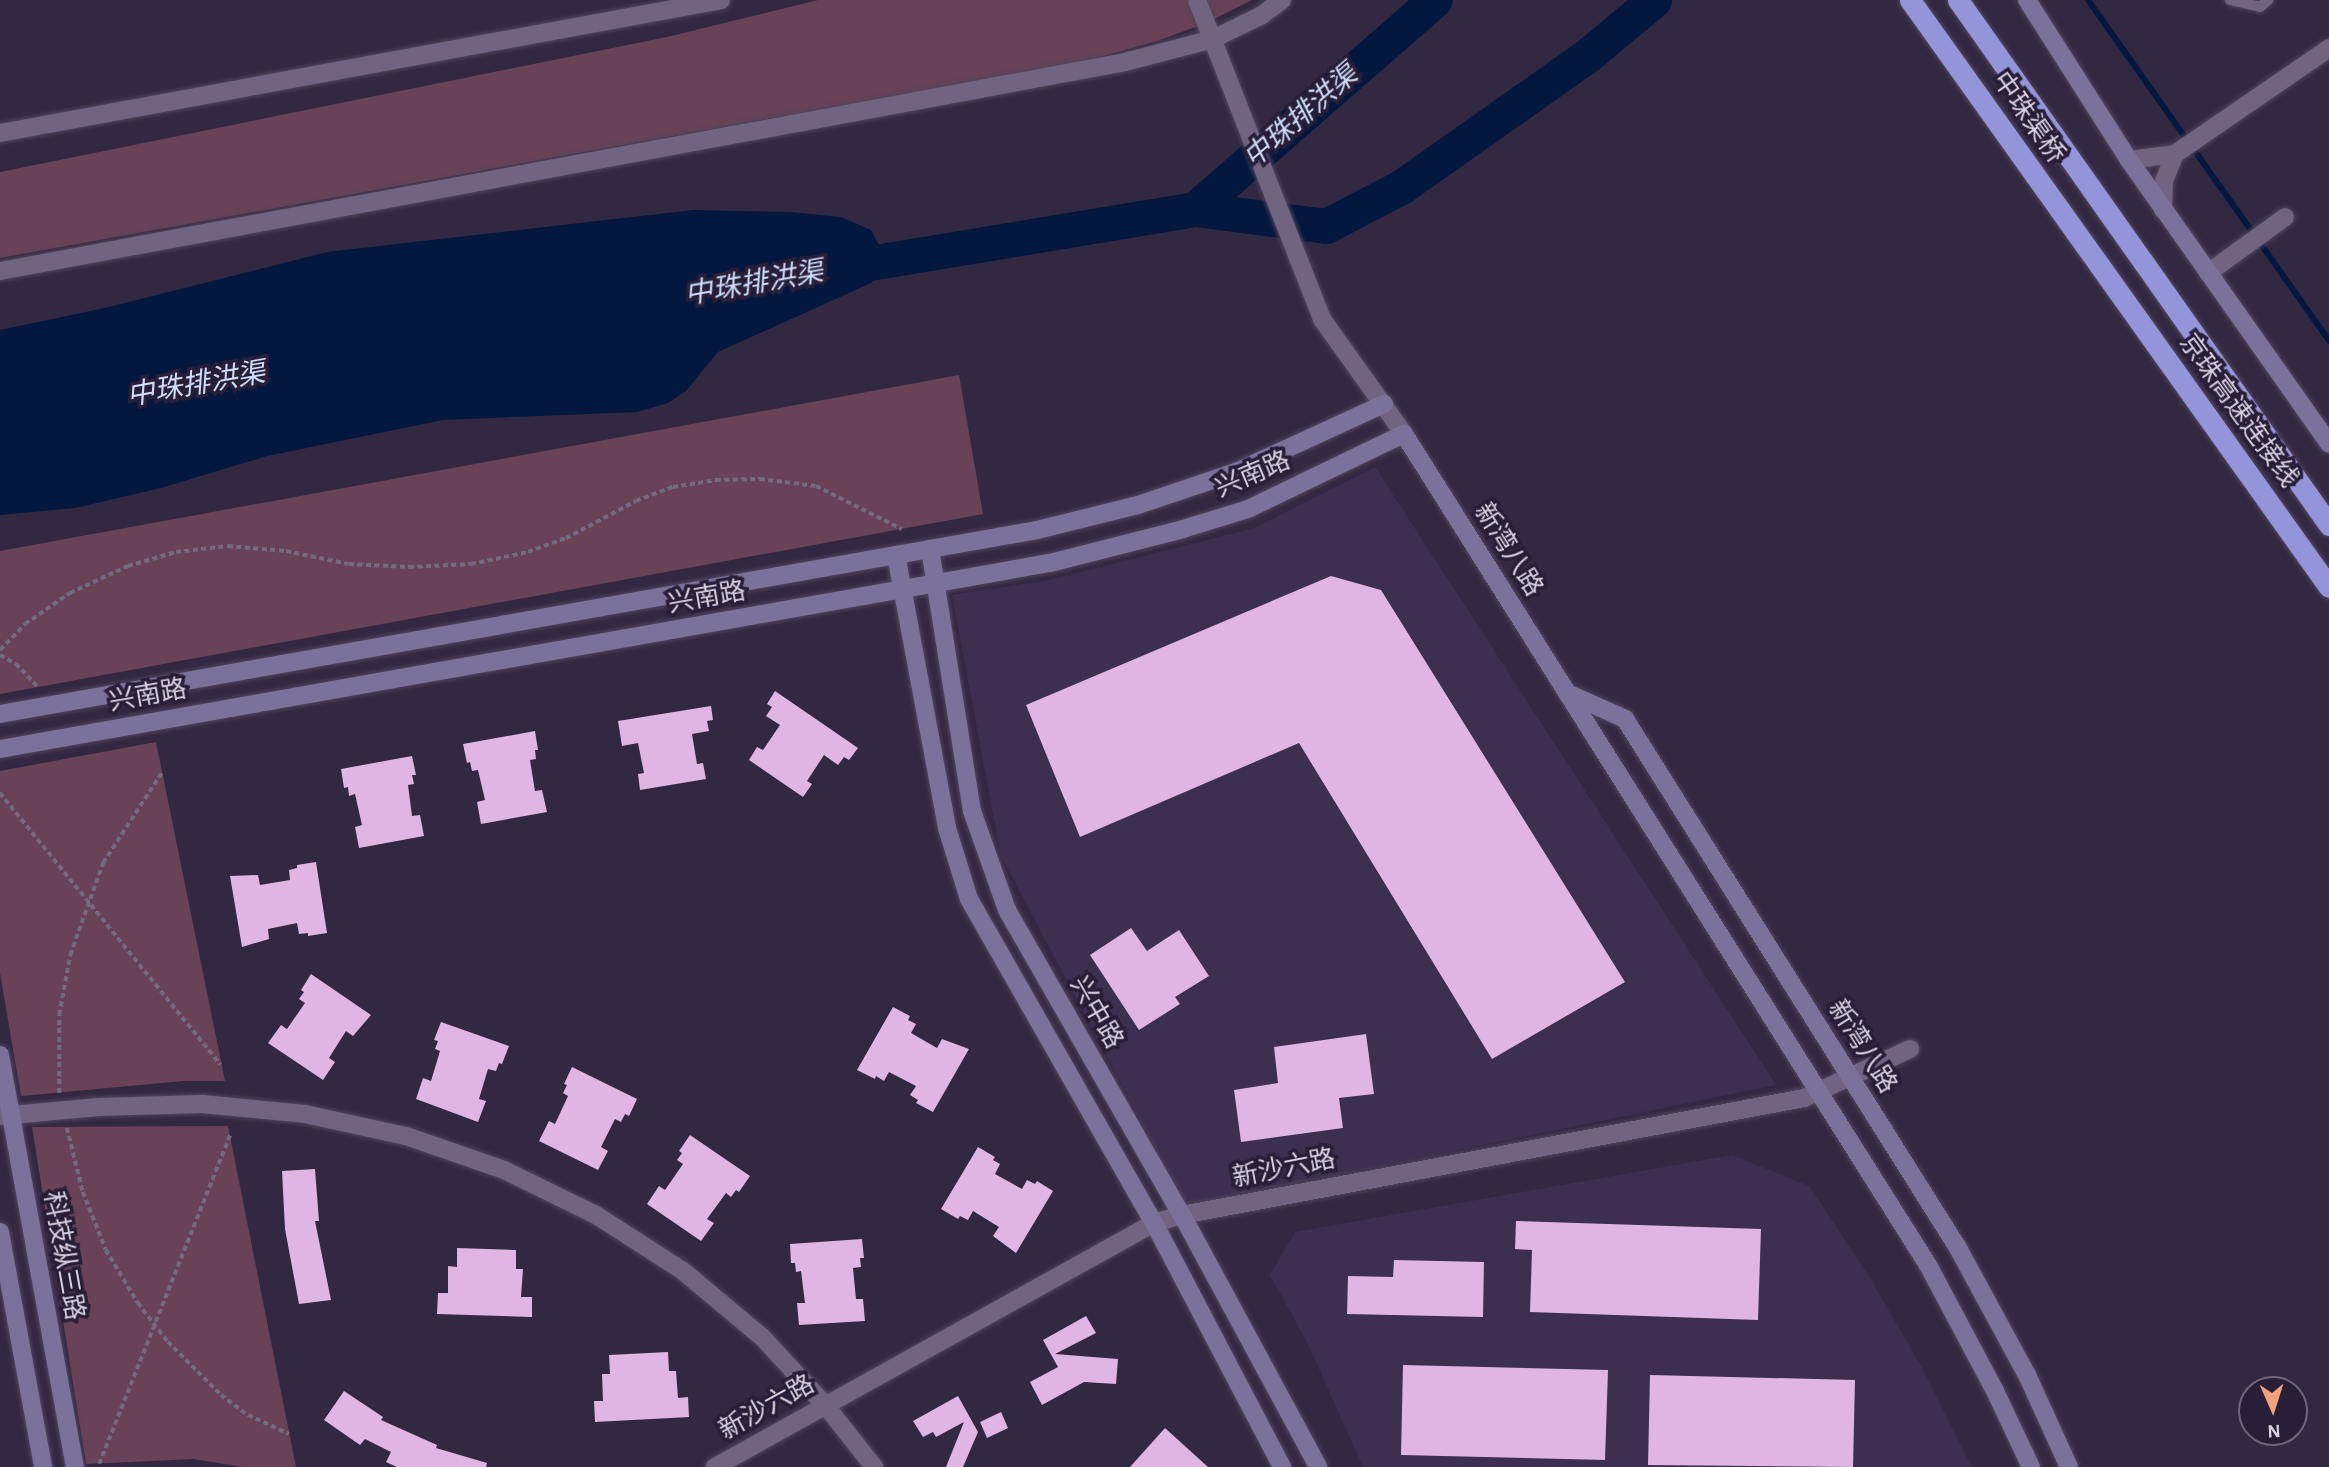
<!DOCTYPE html>
<meta charset="utf-8">
<style>
body{margin:0}
#map{position:relative;width:2329px;height:1467px;overflow:hidden;background:#332842;font-family:"Alegreya Sans","Noto Sans SC",sans-serif}
div>[style]{position:absolute}
[style*='--x']{left:calc(var(--x)*1px);top:calc(var(--y)*1px);width:calc(var(--w)*1px);rotate:calc(var(--a)*1deg)}
.built>*{inset:0;background:#3d2f4f}
.green>*{inset:0;background:#694258}
.water>*{inset:0;background:#04173e}
.stream>*{height:6px;margin:-3px;padding:0 3px;transform-origin:3px;border-radius:3px;background:#04173e}
.river>*{height:35px;margin:-17.5px;padding:0 17.5px;transform-origin:17.5px;border-radius:17.5px;background:#04173e}
.building>*{inset:0;background:#e0b4e3}
.path>*{height:3.5px;margin-top:-1.75px;transform-origin:0;background:repeating-linear-gradient(90deg,#746a81 0 5px,transparent 0 8.5px)}
.roads{filter:drop-shadow(0 0 2px #50465c) drop-shadow(0 0 2px #50465c)}
.lane>*{height:10px;margin:-5px;padding:0 5px;transform-origin:5px;border-radius:5px;background:#706481}
.street>*{height:18px;margin:-9px;padding:0 9px;transform-origin:9px;border-radius:9px;background:#706481}
.secondary>*{height:18px;margin:-9px;padding:0 9px;transform-origin:9px;border-radius:9px;background:#7a729b}
.highway>*{height:21px;margin:-10.5px;padding:0 10.5px;transform-origin:10.5px;border-radius:10.5px;background:#9394d9}
span{translate:-50% -50%;white-space:nowrap;text-align:center;line-height:1.15;-webkit-text-stroke:7px #291e37;paint-order:stroke}
.street-label{font-size:26px;color:#d8d1e2}
.water-label{font-size:28px;color:#cdddfb;font-style:italic}
.north{position:absolute;left:2238px;top:1376px;width:70px;height:70px;box-sizing:border-box;background:#291e37;border:2px solid #6f667b;border-radius:50%;rotate:177deg;font-size:19px;font-weight:700;line-height:28px;text-align:center;color:#d8d1e2}
.north::after{content:'';display:block;margin:auto;width:24px;height:32px;background:#f0a27a;clip-path:polygon(50% 0,100% 100%,50% 72%,0 100%)}
</style>
<div id="map">
<div class="built">
<div style="clip-path:polygon(1375px 467px,1776px 1085px,1186px 1206px,1001px 856px,952px 595px,1049px 580px,1255px 528px)"></div>
<div style="clip-path:polygon(1732px 1155px,1809px 1186px,1870px 1278px,1925px 1373px,1972px 1467px,1363px 1467px,1308px 1344px,1270px 1275px,1295px 1232px)"></div>
</div>
<div class="green">
<div style="clip-path:polygon(818px 0,1252px 0,1206px 23px,1160px 40px,1086px 61px,0 258px,0 172px,667px 37px)"></div>
<div style="clip-path:polygon(959px 375px,983px 514px,0 694px,0 551px)"></div>
<div style="clip-path:polygon(156px 742px,225px 1081px,183px 1081px,21px 1096px,0 973px,0 771px)"></div>
<div style="clip-path:polygon(228px 1126px,296px 1467px,243px 1467px,194px 1459px,86px 1464px,32px 1127px)"></div>
</div>
<div class="water">
<div style="clip-path:polygon(693px 210px,791px 212px,841px 217px,871px 230px,887px 260px,871px 283px,718px 352px,686px 391px,668px 403px,637px 412px,443px 420px,267px 456px,161px 488px,75px 508px,0 515px,0 330px,105px 308px,327px 252px)"></div>
</div>
<div class="stream">
<div style="--x:2088;--y:0;--w:418;--a:54.7"></div>
</div>
<div class="river">
<div style="--x:1195;--y:209;--w:132;--a:7.4"></div>
<div style="--x:1326;--y:226;--w:85;--a:-27.5"></div>
<div style="--x:1401;--y:187;--w:229;--a:-35.2"></div>
<div style="--x:1588;--y:55;--w:86;--a:-39.8"></div>
<div style="--x:839;--y:268;--w:361;--a:-9.4"></div>
<div style="--x:1195;--y:209;--w:318;--a:-41.1"></div>
</div>
<div class="building">
<div style="clip-path:polygon(1331px 576px,1381px 590px,1625px 982px,1492px 1059px,1299px 743px,1080px 837px,1026px 705px)"></div>
<div style="clip-path:polygon(775px 691px,858px 748px,849px 760px,844px 757px,838px 765px,824px 755px,807px 781px,812px 784px,803px 797px,749px 760px,757px 747px,763px 750px,780px 725px,766px 716px,772px 707px,767px 704px)"></div>
<div style="clip-path:polygon(711px 706px,713px 720px,707px 721px,709px 731px,692px 734px,697px 764px,703px 763px,706px 779px,640px 790px,638px 774px,644px 773px,638px 743px,622px 746px,618px 721px)"></div>
<div style="clip-path:polygon(535px 731px,538px 750px,535px 750px,536px 759px,530px 760px,535px 791px,542px 790px,547px 812px,481px 824px,477px 802px,485px 800px,478px 770px,472px 771px,470px 762px,467px 763px,463px 744px)"></div>
<div style="clip-path:polygon(412px 756px,416px 775px,412px 775px,414px 784px,408px 785px,412px 816px,420px 815px,424px 836px,359px 848px,355px 827px,362px 825px,355px 794px,349px 796px,348px 787px,344px 788px,341px 769px)"></div>
<div style="clip-path:polygon(316px 862px,327px 933px,308px 936px,308px 933px,299px 934px,297px 923px,268px 929px,269px 939px,242px 947px,230px 876px,258px 875px,260px 885px,290px 880px,289px 870px,297px 868px,297px 865px)"></div>
<div style="clip-path:polygon(1131px 928px,1147px 951px,1179px 930px,1209px 976px,1175px 997px,1180px 1004px,1139px 1030px,1090px 955px)"></div>
<div style="clip-path:polygon(311px 974px,371px 1015px,353px 1036px,346px 1031px,329px 1058px,335px 1062px,323px 1080px,268px 1043px,281px 1025px,287px 1029px,305px 1003px,299px 999px,304px 992px,301px 990px)"></div>
<div style="clip-path:polygon(893px 1007px,910px 1016px,908px 1020px,916px 1024px,911px 1033px,937px 1048px,942px 1039px,969px 1049px,933px 1112px,916px 1103px,918px 1100px,910px 1095px,916px 1086px,889px 1072px,884px 1081px,876px 1076px,875px 1079px,857px 1070px)"></div>
<div style="clip-path:polygon(441px 1022px,509px 1046px,502px 1064px,499px 1063px,496px 1071px,488px 1069px,479px 1099px,486px 1101px,478px 1122px,416px 1099px,423px 1078px,431px 1081px,440px 1051px,435px 1049px,438px 1041px,434px 1040px)"></div>
<div style="clip-path:polygon(1366px 1034px,1374px 1094px,1339px 1098px,1343px 1128px,1241px 1142px,1234px 1090px,1278px 1083px,1274px 1047px)"></div>
<div style="clip-path:polygon(572px 1067px,637px 1099px,629px 1116px,625px 1114px,621px 1122px,615px 1119px,601px 1147px,608px 1151px,598px 1170px,539px 1141px,549px 1121px,555px 1124px,568px 1096px,563px 1093px,567px 1085px,564px 1084px)"></div>
<div style="clip-path:polygon(690px 1135px,750px 1176px,739px 1192px,736px 1190px,731px 1197px,726px 1193px,707px 1219px,714px 1223px,701px 1241px,647px 1204px,659px 1186px,665px 1190px,683px 1164px,677px 1160px,682px 1153px,679px 1151px)"></div>
<div style="clip-path:polygon(978px 1147px,995px 1157px,993px 1160px,1000px 1164px,995px 1174px,1022px 1189px,1027px 1180px,1035px 1184px,1037px 1181px,1053px 1191px,1016px 1253px,993px 1236px,999px 1227px,973px 1211px,968px 1220px,960px 1216px,958px 1219px,941px 1209px)"></div>
<div style="clip-path:polygon(315px 1169px,319px 1221px,315px 1221px,331px 1300px,299px 1304px,285px 1229px,282px 1171px)"></div>
<div style="clip-path:polygon(1516px 1221px,1761px 1229px,1758px 1320px,1530px 1312px,1532px 1250px,1515px 1249px)"></div>
<div style="clip-path:polygon(862px 1239px,864px 1258px,860px 1258px,861px 1267px,853px 1268px,856px 1299px,863px 1299px,865px 1321px,799px 1325px,797px 1303px,805px 1303px,801px 1271px,796px 1272px,795px 1263px,791px 1263px,790px 1244px)"></div>
<div style="clip-path:polygon(457px 1248px,516px 1250px,516px 1269px,523px 1269px,521px 1297px,532px 1297px,532px 1317px,437px 1314px,438px 1293px,448px 1293px,448px 1266px,457px 1267px)"></div>
<div style="clip-path:polygon(1394px 1260px,1484px 1262px,1483px 1317px,1347px 1314px,1348px 1276px,1393px 1277px)"></div>
<div style="clip-path:polygon(1086px 1316px,1096px 1333px,1055px 1354px,1118px 1359px,1116px 1384px,1084px 1382px,1042px 1405px,1030px 1382px,1058px 1367px,1043px 1340px)"></div>
<div style="clip-path:polygon(668px 1352px,669px 1371px,676px 1371px,678px 1398px,688px 1397px,689px 1417px,595px 1422px,594px 1401px,603px 1401px,602px 1374px,610px 1374px,609px 1355px)"></div>
<div style="clip-path:polygon(1403px 1365px,1608px 1370px,1605px 1460px,1401px 1455px)"></div>
<div style="clip-path:polygon(1650px 1375px,1855px 1380px,1853px 1467px,1648px 1465px)"></div>
<div style="clip-path:polygon(344px 1391px,383px 1417px,381px 1420px,437px 1445px,436px 1448px,487px 1463px,486px 1467px,397px 1467px,386px 1462px,391px 1452px,365px 1439px,360px 1445px,324px 1420px)"></div>
<div style="clip-path:polygon(958px 1396px,978px 1432px,963px 1467px,946px 1467px,964px 1422px,936px 1437px,933px 1432px,923px 1437px,913px 1421px)"></div>
<div style="clip-path:polygon(1001px 1412px,1008px 1428px,987px 1438px,980px 1422px)"></div>
<div style="clip-path:polygon(1165px 1428px,1208px 1467px,1130px 1467px)"></div>
</div>
<div class="path">
<div style="--x:0;--y:650;--w:36;--a:-46"></div>
<div style="--x:25;--y:624;--w:55;--a:-34.6"></div>
<div style="--x:70;--y:593;--w:64;--a:-25"></div>
<div style="--x:128;--y:566;--w:50;--a:-16.3"></div>
<div style="--x:176;--y:552;--w:52;--a:-6.6"></div>
<div style="--x:228;--y:546;--w:58;--a:4.9"></div>
<div style="--x:286;--y:551;--w:64;--a:11.7"></div>
<div style="--x:349;--y:564;--w:60;--a:2.9"></div>
<div style="--x:409;--y:567;--w:62;--a:-2.8"></div>
<div style="--x:471;--y:564;--w:58;--a:-11.9"></div>
<div style="--x:528;--y:552;--w:40;--a:-20.2"></div>
<div style="--x:566;--y:538;--w:79;--a:-27.9"></div>
<div style="--x:636;--y:501;--w:40;--a:-21"></div>
<div style="--x:673;--y:487;--w:44;--a:-9.2"></div>
<div style="--x:716;--y:480;--w:44;--a:-1.3"></div>
<div style="--x:760;--y:479;--w:56;--a:7.1"></div>
<div style="--x:816;--y:486;--w:96;--a:26.6"></div>
<div style="--x:0;--y:655;--w:18;--a:29"></div>
<div style="--x:16;--y:664;--w:32;--a:46"></div>
<div style="--x:0;--y:793;--w:350;--a:50.9"></div>
<div style="--x:59;--y:1093;--w:78;--a:-90"></div>
<div style="--x:59;--y:1015;--w:61;--a:-79.6"></div>
<div style="--x:70;--y:955;--w:98;--a:-70.3"></div>
<div style="--x:103;--y:863;--w:108;--a:-57"></div>
<div style="--x:67;--y:1128;--w:66;--a:76"></div>
<div style="--x:83;--y:1192;--w:62;--a:68.4"></div>
<div style="--x:106;--y:1250;--w:62;--a:58.9"></div>
<div style="--x:138;--y:1303;--w:49;--a:52.4"></div>
<div style="--x:168;--y:1342;--w:75;--a:45"></div>
<div style="--x:221;--y:1395;--w:34;--a:37"></div>
<div style="--x:248;--y:1415;--w:45;--a:24.9"></div>
<div style="--x:99;--y:1464;--w:354;--a:-68.3"></div>
</div>
<div class="roads">
<div class="lane">
<div style="--x:2230;--y:0;--w:31;--a:13"></div>
<div style="--x:2260;--y:7;--w:11;--a:-41"></div>
</div>
<div class="street">
<div style="--x:1197;--y:0;--w:343;--a:68.6"></div>
<div style="--x:1322;--y:319;--w:141;--a:54.5"></div>
<div style="--x:0;--y:133;--w:733;--a:-10.45"></div>
<div style="--x:2129;--y:160;--w:46;--a:-7.4"></div>
<div style="--x:2175;--y:154;--w:187;--a:-34.5"></div>
<div style="--x:2163;--y:210;--w:29;--a:-88"></div>
<div style="--x:2164;--y:181;--w:29;--a:-68"></div>
<div style="--x:0;--y:271;--w:1144;--a:-10.52"></div>
<div style="--x:1125;--y:62;--w:91;--a:-14.6"></div>
<div style="--x:1213;--y:39;--w:55;--a:-26.1"></div>
<div style="--x:1262;--y:15;--w:25;--a:-37"></div>
<div style="--x:2208;--y:273;--w:95;--a:-36"></div>
<div style="--x:0;--y:1116;--w:99;--a:-5.2"></div>
<div style="--x:99;--y:1107;--w:103;--a:-1.7"></div>
<div style="--x:202;--y:1104;--w:103;--a:5.5"></div>
<div style="--x:305;--y:1114;--w:103;--a:12.3"></div>
<div style="--x:406;--y:1136;--w:104;--a:19.1"></div>
<div style="--x:504;--y:1170;--w:102;--a:26.1"></div>
<div style="--x:596;--y:1215;--w:103;--a:32.8"></div>
<div style="--x:683;--y:1271;--w:103;--a:39.9"></div>
<div style="--x:762;--y:1337;--w:94;--a:47.2"></div>
<div style="--x:826;--y:1406;--w:78;--a:51.8"></div>
<div style="--x:715;--y:1467;--w:502;--a:-29.07"></div>
<div style="--x:1154;--y:1223;--w:29;--a:-16"></div>
<div style="--x:1182;--y:1215;--w:633;--a:-10.65"></div>
<div style="--x:1804;--y:1098;--w:117;--a:-24.8"></div>
</div>
<div class="secondary">
<div style="--x:2027;--y:0;--w:190;--a:57.5"></div>
<div style="--x:2129;--y:160;--w:347;--a:54.8"></div>
<div style="--x:930;--y:549;--w:265;--a:80.9"></div>
<div style="--x:972;--y:811;--w:105;--a:70.5"></div>
<div style="--x:1007;--y:910;--w:352;--a:60.2"></div>
<div style="--x:1182;--y:1215;--w:286;--a:61.6"></div>
<div style="--x:896;--y:555;--w:278;--a:79.4"></div>
<div style="--x:947;--y:828;--w:74;--a:72.8"></div>
<div style="--x:969;--y:899;--w:373;--a:60.3"></div>
<div style="--x:1154;--y:1223;--w:276;--a:62.3"></div>
<div style="--x:1567;--y:693;--w:64;--a:24.1"></div>
<div style="--x:1625;--y:719;--w:625;--a:57.81"></div>
<div style="--x:1958;--y:1248;--w:145;--a:61.5"></div>
<div style="--x:2027;--y:1375;--w:101;--a:65.5"></div>
<div style="--x:0;--y:714;--w:1053;--a:-10.06"></div>
<div style="--x:1037;--y:530;--w:104;--a:-13.9"></div>
<div style="--x:1138;--y:505;--w:103;--a:-18.6"></div>
<div style="--x:1236;--y:472;--w:163;--a:-24.7"></div>
<div style="--x:0;--y:749;--w:1066;--a:-10.05"></div>
<div style="--x:1050;--y:563;--w:137;--a:-14.3"></div>
<div style="--x:1183;--y:529;--w:68;--a:-17.1"></div>
<div style="--x:1248;--y:509;--w:173;--a:-25.7"></div>
<div style="--x:1404;--y:434;--w:982;--a:57.77"></div>
<div style="--x:1928;--y:1265;--w:143;--a:62"></div>
<div style="--x:1995;--y:1391;--w:84;--a:64.7"></div>
<div style="--x:0;--y:1055;--w:419;--a:79.7"></div>
<div style="--x:0;--y:1232;--w:239;--a:79.6"></div>
</div>
<div class="highway">
<div style="--x:1910;--y:0;--w:721;--a:54.48"></div>
<div style="--x:1958;--y:0;--w:643;--a:54.75"></div>
</div>
</div>
<div class="street-label">
<span style="left:2028px;top:118px;rotate:55deg">中珠渠桥</span>
<span style="left:2238px;top:411px;rotate:54deg">京珠高速连接线</span>
<span style="left:1253px;top:475px;rotate:-23deg">兴南路</span>
<span style="left:1508px;top:550px;rotate:58deg">新湾八路</span>
<span style="left:707px;top:598px;rotate:-10deg">兴南路</span>
<span style="left:148px;top:696px;rotate:-10deg">兴南路</span>
<span style="left:1096px;top:1013px;rotate:60deg">兴中路</span>
<span style="left:1862px;top:1047px;rotate:58deg">新湾八路</span>
<span style="left:1284px;top:1169px;rotate:-11deg">新沙六路</span>
<span style="left:63px;top:1256px;rotate:80deg">科技纵三路</span>
<span style="left:767px;top:1408px;rotate:-29deg">新沙六路</span>
</div>
<div class="water-label">
<span style="left:1301px;top:117px;rotate:-41deg">中珠排洪渠</span>
<span style="left:754px;top:284px;rotate:-10deg">中珠排洪渠</span>
<span style="left:196px;top:385px;rotate:-10deg">中珠排洪渠</span>
</div>
<div class="north">N</div>
</div>
